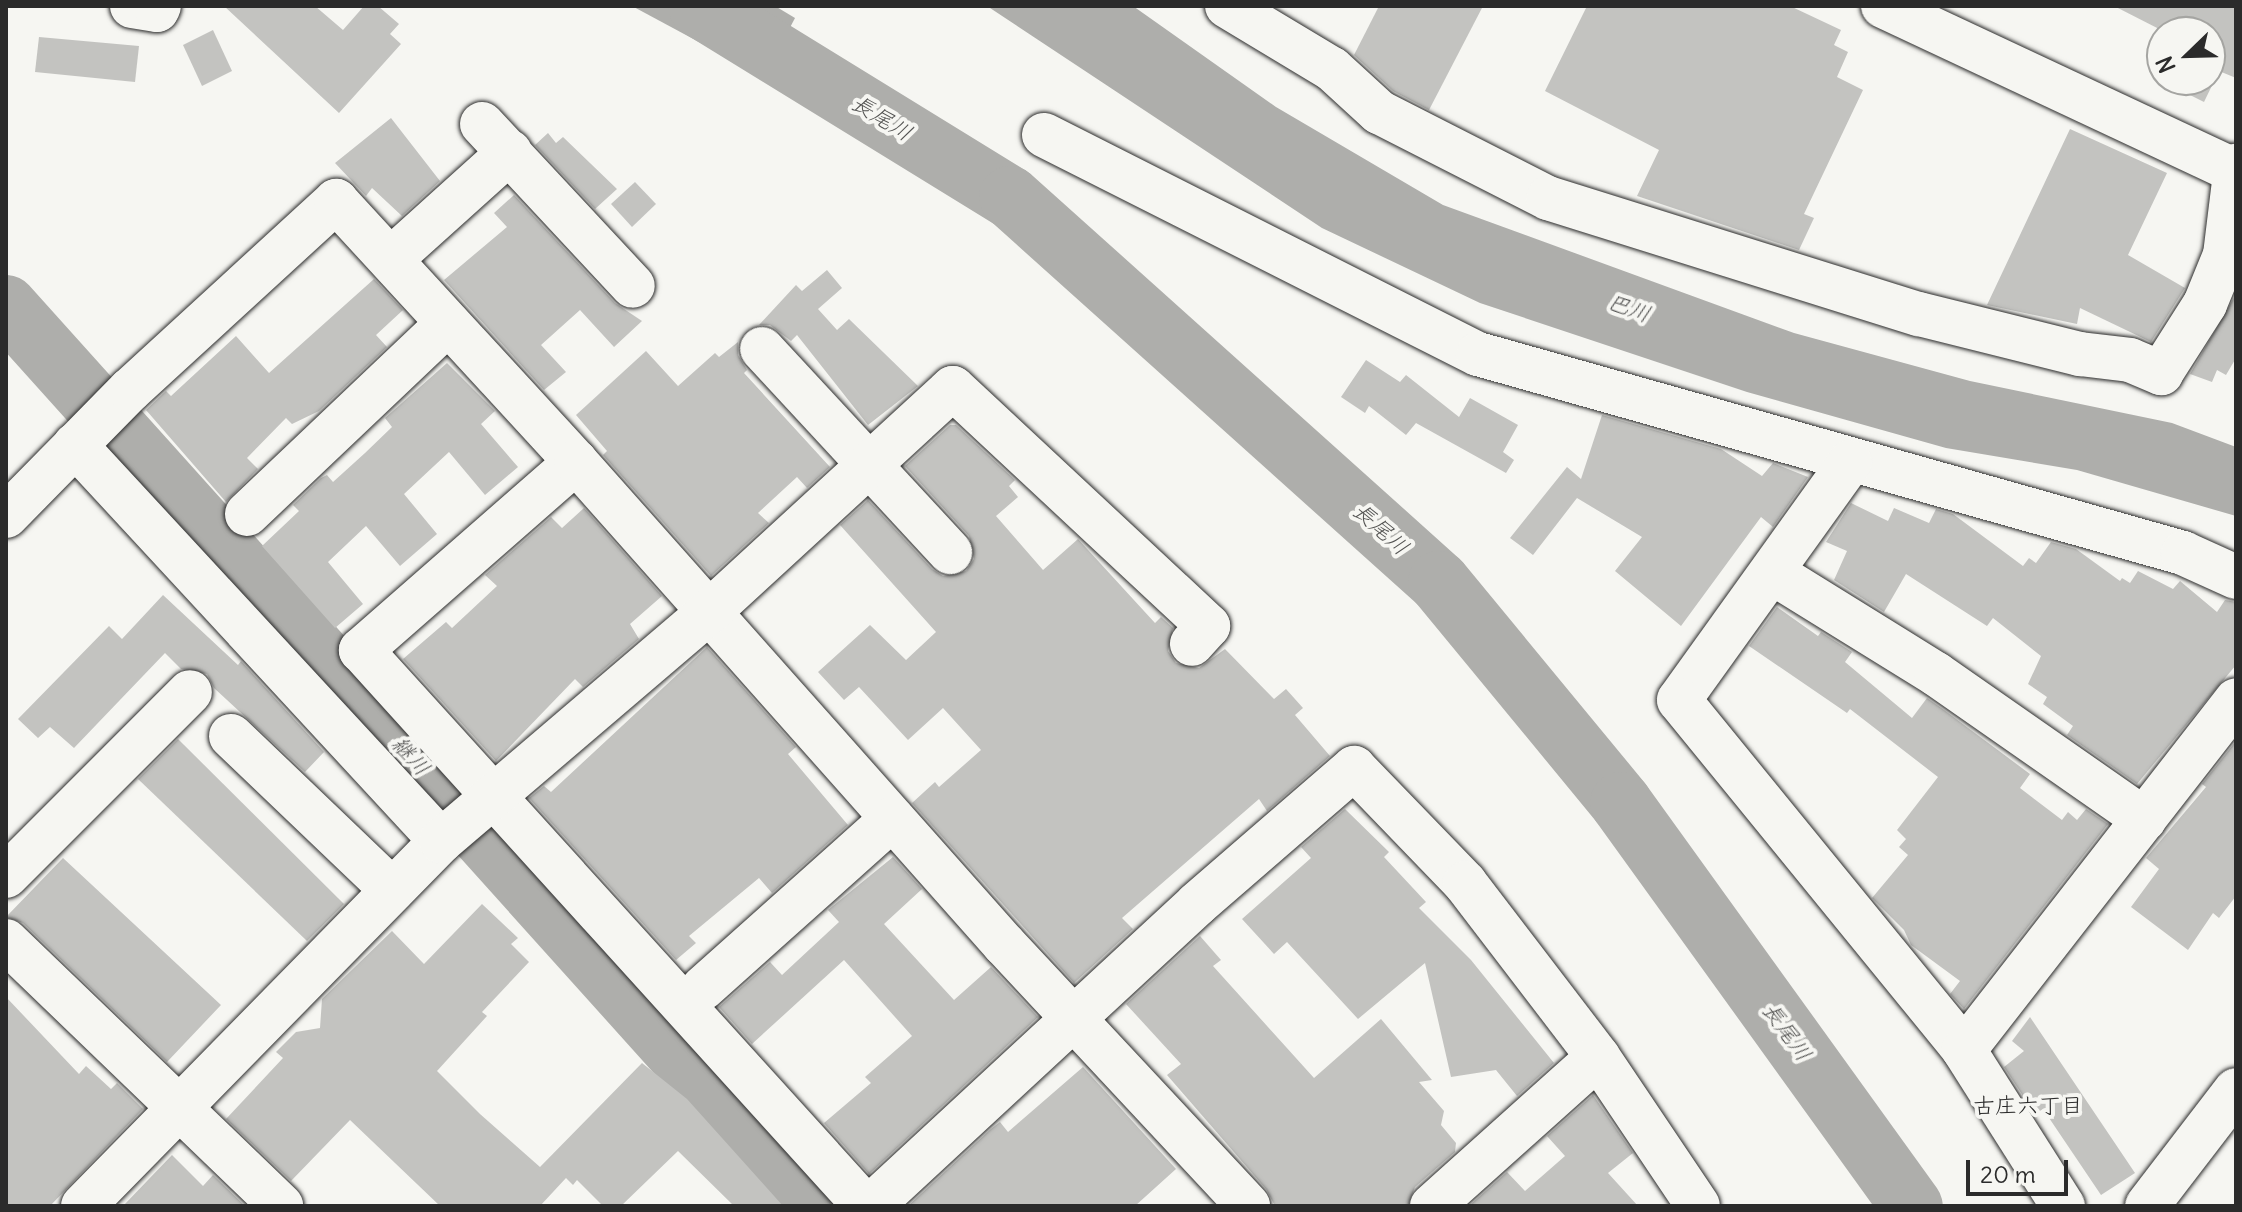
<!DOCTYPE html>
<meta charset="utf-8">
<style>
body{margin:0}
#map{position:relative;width:2242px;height:1212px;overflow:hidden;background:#f6f6f2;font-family:Delius,"Klee One",sans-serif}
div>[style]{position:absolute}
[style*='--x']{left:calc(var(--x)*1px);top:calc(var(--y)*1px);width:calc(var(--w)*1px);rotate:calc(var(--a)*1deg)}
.water>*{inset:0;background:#aeaeab}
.river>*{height:62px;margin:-31px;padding:0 31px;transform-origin:31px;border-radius:31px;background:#aeaeab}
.building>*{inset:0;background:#c3c3c0}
.roads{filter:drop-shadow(0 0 2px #2b2b2b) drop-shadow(0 0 2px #2b2b2b)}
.minor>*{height:44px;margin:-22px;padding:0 22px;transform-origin:22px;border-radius:22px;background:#f6f6f2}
span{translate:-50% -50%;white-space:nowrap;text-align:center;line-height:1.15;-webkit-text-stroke:8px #f6f6f2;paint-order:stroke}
.water-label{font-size:22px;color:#525251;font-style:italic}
.neighbourhood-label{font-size:22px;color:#2b2b2b}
.frame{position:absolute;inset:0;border:8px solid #2b2b2b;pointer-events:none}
.north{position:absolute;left:2146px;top:16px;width:80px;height:80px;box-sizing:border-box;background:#f6f6f2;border:2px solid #a5a5a2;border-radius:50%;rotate:247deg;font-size:22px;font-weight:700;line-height:32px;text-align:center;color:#2b2b2b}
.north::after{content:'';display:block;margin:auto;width:28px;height:36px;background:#2b2b2b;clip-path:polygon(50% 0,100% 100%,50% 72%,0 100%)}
.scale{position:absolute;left:1966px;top:1160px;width:102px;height:36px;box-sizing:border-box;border:4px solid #2b2b2b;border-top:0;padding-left:10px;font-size:24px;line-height:28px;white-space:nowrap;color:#2b2b2b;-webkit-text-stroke:6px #f6f6f2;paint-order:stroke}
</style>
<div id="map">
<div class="water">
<div style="clip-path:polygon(632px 6px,775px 6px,795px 18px,764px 77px)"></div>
<div style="clip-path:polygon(987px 6px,1133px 6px,1276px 107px,1443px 205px,1794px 333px,1970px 381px,2172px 423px,2236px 447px,2236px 516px,2077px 470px,1946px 448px,1747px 392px,1480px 303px,1322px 228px)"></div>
</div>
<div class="river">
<div style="--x:699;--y:6;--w:365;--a:31.6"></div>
<div style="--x:1010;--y:197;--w:576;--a:41.91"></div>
<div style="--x:1439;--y:582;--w:286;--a:50.5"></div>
<div style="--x:1621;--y:803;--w:497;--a:54.2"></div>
<div style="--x:6;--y:306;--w:1210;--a:48.05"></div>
</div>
<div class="building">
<div style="clip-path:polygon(224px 6px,315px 6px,343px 30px,364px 6px,378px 6px,399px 24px,390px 34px,401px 44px,339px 113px)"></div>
<div style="clip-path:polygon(1379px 6px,1483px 6px,1429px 110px,1393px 91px,1354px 55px)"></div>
<div style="clip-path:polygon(1587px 6px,1790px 6px,1841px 30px,1834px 45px,1848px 52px,1837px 77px,1863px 90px,1804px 214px,1814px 218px,1799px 250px,1637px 196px,1659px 150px,1545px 91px)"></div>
<div style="clip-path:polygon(2114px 6px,2236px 6px,2236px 78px,2219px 71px,2204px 102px,2170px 85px,2172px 80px,2210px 80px,2210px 32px,2165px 32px)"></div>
<div style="clip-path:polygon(213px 30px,232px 71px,202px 86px,183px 45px)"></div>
<div style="clip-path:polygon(39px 37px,139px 46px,135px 82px,35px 72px)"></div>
<div style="clip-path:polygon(391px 118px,440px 181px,402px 216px,372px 188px,366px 196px,335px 163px)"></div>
<div style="clip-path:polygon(2070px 129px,2167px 173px,2128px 255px,2185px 288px,2151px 342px,2080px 308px,2077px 324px,1987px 305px)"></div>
<div style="clip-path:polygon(548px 133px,556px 143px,563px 137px,617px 189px,595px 209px,535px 145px)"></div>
<div style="clip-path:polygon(635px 182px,656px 204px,632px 227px,611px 204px)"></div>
<div style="clip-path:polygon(514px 195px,615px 303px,642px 321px,614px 347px,580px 310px,541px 345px,566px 372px,544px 390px,444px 280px,507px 227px,494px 213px)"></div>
<div style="clip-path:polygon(827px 270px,842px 288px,818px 309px,837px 330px,849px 319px,918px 386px,868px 425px,797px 335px,791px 341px,770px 325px,759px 325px,796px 285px,802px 291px)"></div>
<div style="clip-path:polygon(374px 279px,403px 310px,376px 335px,387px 347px,319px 411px,292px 424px,286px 418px,247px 458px,258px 469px,226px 502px,146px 410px,166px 391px,171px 396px,236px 336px,269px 373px)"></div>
<div style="clip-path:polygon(2236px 294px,2236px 358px,2226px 375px,2217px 370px,2212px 382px,2190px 374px)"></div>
<div style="clip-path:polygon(738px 342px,738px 355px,747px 370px,744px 373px,830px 467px,807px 488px,797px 477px,758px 513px,769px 523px,711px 576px,603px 455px,607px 451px,576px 415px,646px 351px,678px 386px,715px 353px,719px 357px)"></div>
<div style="clip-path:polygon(1366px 360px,1400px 382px,1406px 375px,1459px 417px,1470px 398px,1518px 425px,1503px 452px,1514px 460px,1506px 473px,1416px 423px,1406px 435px,1369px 406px,1365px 413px,1341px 397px)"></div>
<div style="clip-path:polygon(447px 363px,495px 411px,481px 424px,518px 467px,485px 495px,449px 452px,404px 494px,437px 534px,400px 566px,366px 526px,328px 562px,363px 604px,335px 628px,262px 546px,299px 511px,293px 505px,321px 478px,327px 475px,333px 482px,365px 453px,392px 427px,385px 418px)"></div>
<div style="clip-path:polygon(1602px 415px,1721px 449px,1762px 476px,1773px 463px,1808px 477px,1773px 527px,1761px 517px,1681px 626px,1615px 571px,1642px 537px,1577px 498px,1533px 555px,1510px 538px,1567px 467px,1581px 479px)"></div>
<div style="clip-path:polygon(950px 425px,956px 425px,1015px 480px,1009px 486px,1018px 497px,996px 516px,1043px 570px,1078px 539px,1155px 623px,1161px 617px,1173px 628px,1168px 651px,1176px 663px,1199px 668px,1225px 649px,1274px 699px,1286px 689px,1303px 708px,1295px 715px,1330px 756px,1267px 811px,1259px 799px,1122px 918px,1133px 929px,1074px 983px,912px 803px,935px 782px,939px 787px,981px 750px,943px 708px,908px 740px,859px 687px,844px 700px,818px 672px,870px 625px,906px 660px,936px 632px,840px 525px,868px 500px,932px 569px,943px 576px,966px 571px,974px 559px,969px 536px,905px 466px)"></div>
<div style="clip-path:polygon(1851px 503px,1888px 521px,1894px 508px,1929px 523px,1936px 509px,1953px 514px,2023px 566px,2029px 558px,2036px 563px,2051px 542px,2076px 549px,2120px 581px,2122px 578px,2130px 583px,2138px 571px,2173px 589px,2180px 581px,2217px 612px,2225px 600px,2236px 602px,2236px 665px,2137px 784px,2067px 735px,2073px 726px,2043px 704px,2047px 697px,2028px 684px,2041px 656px,1993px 618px,1987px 626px,1906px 574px,1884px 612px,1834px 580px,1847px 551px,1826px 542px)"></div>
<div style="clip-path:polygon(584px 508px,662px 596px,630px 624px,639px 639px,583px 687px,575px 679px,496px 761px,403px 659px,446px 622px,452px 628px,497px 586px,485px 575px,551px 517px,562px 528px)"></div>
<div style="clip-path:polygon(163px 595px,238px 665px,241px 661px,324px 752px,305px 772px,214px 688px,207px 674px,181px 669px,165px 653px,74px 748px,50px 727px,38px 738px,18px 719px,109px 626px,122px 639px)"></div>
<div style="clip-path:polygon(1777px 607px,1818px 636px,1821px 632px,1852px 652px,1845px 662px,1912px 718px,1927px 698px,1944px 710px,2030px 774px,2020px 788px,2062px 820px,2068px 812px,2077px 820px,2086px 809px,2108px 824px,1964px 1009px,1950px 994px,1960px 981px,1911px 945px,1904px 930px,1872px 898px,1908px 855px,1899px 847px,1906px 839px,1897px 830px,1938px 777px,1850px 709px,1847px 713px,1749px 646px)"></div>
<div style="clip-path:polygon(707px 647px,796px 747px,788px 754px,848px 825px,772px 893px,759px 878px,689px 936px,696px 943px,676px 960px,529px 798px,544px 786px,551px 792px)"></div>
<div style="clip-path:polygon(178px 739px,344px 904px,307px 941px,138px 779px)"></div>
<div style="clip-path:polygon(2236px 741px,2236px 896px,2219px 918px,2213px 913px,2188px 950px,2131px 907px,2159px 869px,2146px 858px,2206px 787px,2202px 784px)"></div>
<div style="clip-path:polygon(1345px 809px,1389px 852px,1384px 857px,1426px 902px,1419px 908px,1471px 960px,1554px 1063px,1517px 1096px,1496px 1070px,1451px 1077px,1425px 963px,1358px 1019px,1287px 942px,1274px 954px,1242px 919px,1311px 858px,1301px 847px)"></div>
<div style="clip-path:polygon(893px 857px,922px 889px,884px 924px,954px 1000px,991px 967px,1038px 1017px,869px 1174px,824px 1123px,871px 1083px,865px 1077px,912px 1036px,844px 960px,752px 1044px,719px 1007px,770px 962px,782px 975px,839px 922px,828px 910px)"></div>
<div style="clip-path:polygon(63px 858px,221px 1005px,167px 1062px,23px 923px,6px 917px)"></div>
<div style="clip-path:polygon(482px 904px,518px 938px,511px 944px,529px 962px,482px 1012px,487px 1016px,437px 1071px,480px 1114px,540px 1167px,642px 1063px,687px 1099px,783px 1206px,734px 1206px,678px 1151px,621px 1206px,603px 1206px,577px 1180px,573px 1185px,566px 1178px,540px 1206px,440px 1206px,350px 1120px,291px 1181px,226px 1119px,283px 1058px,276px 1052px,296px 1032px,320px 1028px,322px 999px,392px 931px,424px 964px)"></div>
<div style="clip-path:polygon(1200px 936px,1221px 960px,1213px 966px,1314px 1078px,1381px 1019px,1432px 1080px,1419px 1082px,1444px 1111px,1441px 1125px,1456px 1143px,1455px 1152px,1415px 1187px,1408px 1206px,1275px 1206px,1266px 1189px,1167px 1075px,1181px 1064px,1126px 1004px)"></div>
<div style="clip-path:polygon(6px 997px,79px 1074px,86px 1066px,111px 1089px,117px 1083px,143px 1109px,50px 1206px,6px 1206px)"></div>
<div style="clip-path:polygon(2030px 1017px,2135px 1173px,2101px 1195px,2043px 1109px,2035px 1114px,2004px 1067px,2024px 1051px,2012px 1041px)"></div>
<div style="clip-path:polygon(1083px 1067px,1176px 1169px,1135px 1206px,908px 1206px,991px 1129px,1000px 1122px,1008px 1132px)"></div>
<div style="clip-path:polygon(1593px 1095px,1633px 1153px,1608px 1173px,1638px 1206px,1469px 1206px,1507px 1172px,1525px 1191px,1565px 1156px,1547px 1136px)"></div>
<div style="clip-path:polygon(172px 1155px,203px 1186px,213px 1175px,245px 1206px,123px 1206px)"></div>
</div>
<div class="roads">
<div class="minor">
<div style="--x:132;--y:6;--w:25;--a:9"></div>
<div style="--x:157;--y:10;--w:4;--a:-63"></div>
<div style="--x:1227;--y:6;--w:122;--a:31"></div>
<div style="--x:1332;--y:69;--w:64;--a:42.5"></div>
<div style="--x:1379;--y:112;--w:190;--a:27"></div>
<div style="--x:1548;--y:198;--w:389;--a:17.4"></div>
<div style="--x:1919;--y:314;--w:166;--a:14"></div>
<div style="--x:2080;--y:354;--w:50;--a:6.8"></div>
<div style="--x:2130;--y:360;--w:34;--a:23"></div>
<div style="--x:2161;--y:373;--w:82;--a:-57.5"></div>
<div style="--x:2205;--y:304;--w:53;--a:-67.8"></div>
<div style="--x:2225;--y:255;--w:90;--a:-83"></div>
<div style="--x:1883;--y:6;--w:390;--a:25.1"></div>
<div style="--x:482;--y:124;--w:221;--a:47"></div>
<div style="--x:1044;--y:135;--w:486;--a:26.8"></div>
<div style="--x:1478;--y:354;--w:733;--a:15.76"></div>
<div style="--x:2183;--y:553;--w:58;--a:24.4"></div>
<div style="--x:391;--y:259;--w:160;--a:-42"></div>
<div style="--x:762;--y:349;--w:277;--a:47.2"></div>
<div style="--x:75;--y:445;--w:539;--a:47.25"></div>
<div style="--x:576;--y:462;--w:286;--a:138.8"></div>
<div style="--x:361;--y:650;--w:750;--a:47.81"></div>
<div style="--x:1850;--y:462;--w:293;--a:125.7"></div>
<div style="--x:1679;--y:700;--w:451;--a:50.8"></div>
<div style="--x:1964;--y:1050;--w:185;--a:57.6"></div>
<div style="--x:247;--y:514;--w:277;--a:-43.5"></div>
<div style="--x:6;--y:516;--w:177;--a:-45.5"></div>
<div style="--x:130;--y:390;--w:280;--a:-42.5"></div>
<div style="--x:336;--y:201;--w:355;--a:47.4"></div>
<div style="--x:576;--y:462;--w:645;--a:48.4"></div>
<div style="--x:1004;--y:944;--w:358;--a:47"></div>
<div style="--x:1773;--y:573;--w:192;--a:31.8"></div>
<div style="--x:1936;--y:674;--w:254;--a:34.9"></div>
<div style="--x:231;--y:736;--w:223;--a:43.7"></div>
<div style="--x:6;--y:876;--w:260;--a:-45"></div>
<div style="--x:6;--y:941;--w:382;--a:43.9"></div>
<div style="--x:703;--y:988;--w:254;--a:-41.8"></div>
<div style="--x:1964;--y:1050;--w:443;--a:-52.1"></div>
<div style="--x:83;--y:1206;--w:511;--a:-45.55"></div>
<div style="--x:441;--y:841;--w:353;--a:-40.5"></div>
<div style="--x:709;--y:612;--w:331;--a:-42.6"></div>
<div style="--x:953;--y:388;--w:349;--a:43"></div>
<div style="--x:1208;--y:626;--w:24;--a:132"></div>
<div style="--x:871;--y:1206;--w:444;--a:-42.8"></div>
<div style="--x:1197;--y:904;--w:208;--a:-40.9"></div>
<div style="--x:1354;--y:768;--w:160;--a:46"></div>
<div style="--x:1465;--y:883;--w:219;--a:52.6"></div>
<div style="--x:1598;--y:1057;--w:179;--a:56.1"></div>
<div style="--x:1432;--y:1206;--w:223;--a:-41.9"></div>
<div style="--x:2147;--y:1206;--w:146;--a:-52.5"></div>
</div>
</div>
<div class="water-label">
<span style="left:882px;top:118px;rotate:32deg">長尾川</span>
<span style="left:1629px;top:308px;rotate:20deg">巴川</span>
<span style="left:1381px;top:529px;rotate:42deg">長尾川</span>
<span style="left:411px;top:756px;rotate:48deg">継川</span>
<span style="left:1787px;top:1032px;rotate:54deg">長尾川</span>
</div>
<div class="neighbourhood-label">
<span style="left:2028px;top:1106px">古庄六丁目</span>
</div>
<div class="frame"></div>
<div class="north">N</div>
<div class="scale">20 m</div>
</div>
